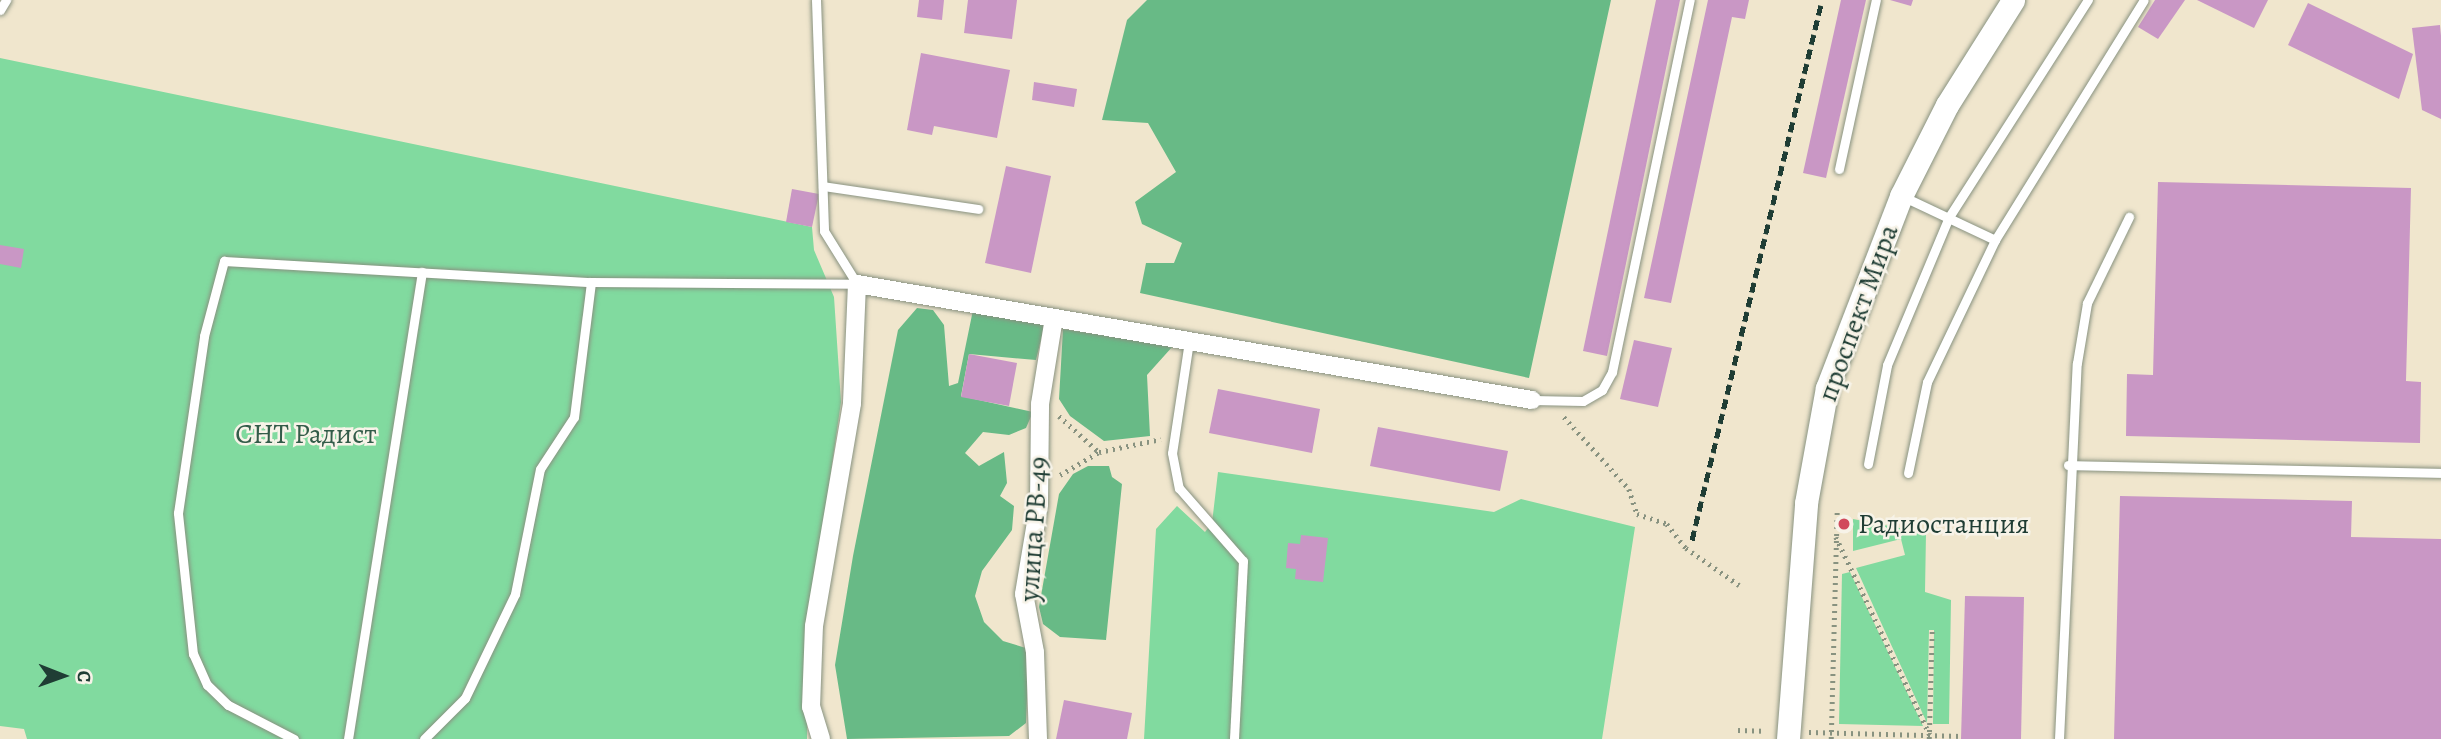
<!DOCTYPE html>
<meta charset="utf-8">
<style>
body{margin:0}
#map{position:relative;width:2441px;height:739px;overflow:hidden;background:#f0e6cd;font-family:Alegreya,serif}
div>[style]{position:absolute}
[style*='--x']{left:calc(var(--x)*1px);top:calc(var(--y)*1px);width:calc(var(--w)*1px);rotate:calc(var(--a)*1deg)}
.green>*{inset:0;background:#81da9f}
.forest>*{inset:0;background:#68ba86}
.building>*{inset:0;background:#c997c5}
.path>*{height:4.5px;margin-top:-2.25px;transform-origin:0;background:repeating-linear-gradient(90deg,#889280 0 2px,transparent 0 7px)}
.roads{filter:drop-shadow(0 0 2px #889280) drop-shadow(0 0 2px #889280)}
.service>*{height:9px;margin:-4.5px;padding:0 4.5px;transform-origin:4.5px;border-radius:4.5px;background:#fff}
.minor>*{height:18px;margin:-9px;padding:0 9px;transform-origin:9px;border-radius:9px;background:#fff}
.tertiary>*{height:23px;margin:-11.5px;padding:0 11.5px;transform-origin:11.5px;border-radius:11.5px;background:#fff}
.rail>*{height:5px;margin-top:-2.5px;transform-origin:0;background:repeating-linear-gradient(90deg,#1f3d34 0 10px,transparent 0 15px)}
.dots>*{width:19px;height:19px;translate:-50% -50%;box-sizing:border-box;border:4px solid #f7f3e8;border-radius:50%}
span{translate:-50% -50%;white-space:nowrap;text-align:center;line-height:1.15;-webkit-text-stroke:5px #f7f3e8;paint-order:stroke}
.street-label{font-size:28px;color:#1f3d34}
.park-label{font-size:28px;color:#335c49}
.poi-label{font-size:28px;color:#1f3d34}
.left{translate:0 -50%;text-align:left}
.north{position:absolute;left:28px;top:641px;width:70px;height:70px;-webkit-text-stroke:5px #f7f3e8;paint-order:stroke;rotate:91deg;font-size:19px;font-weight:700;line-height:28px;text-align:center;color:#1f3d34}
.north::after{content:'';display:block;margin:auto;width:24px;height:32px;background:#1f3d34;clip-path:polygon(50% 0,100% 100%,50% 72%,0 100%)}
</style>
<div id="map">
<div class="green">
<div style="clip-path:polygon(0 58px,812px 227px,814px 250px,834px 297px,841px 402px,808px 631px,807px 739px,27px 739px,24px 729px,0 726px)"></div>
<div style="clip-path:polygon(1218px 472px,1494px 512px,1521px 499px,1635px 527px,1602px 739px,1144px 739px,1156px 529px,1177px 506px,1205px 532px,1212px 523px)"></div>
<div style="clip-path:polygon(1853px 519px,1926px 533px,1925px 592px,1951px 600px,1949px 724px,1933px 724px,1934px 630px,1929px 630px,1927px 723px,1856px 568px,1905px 555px,1901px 539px,1853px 551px)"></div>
<div style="clip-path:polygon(1850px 572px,1923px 726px,1839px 724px,1842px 574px)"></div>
</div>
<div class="forest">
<div style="clip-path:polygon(1147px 0,1611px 0,1529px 378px,1140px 293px,1146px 263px,1174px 263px,1182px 243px,1142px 224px,1135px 202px,1176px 172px,1148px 123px,1102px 120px,1127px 20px)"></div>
<div style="clip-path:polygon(917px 308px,933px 310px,944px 325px,949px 386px,958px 383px,973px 310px,1045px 323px,1036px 360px,969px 354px,961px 396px,1033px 412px,1026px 428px,1009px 435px,983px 432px,965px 453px,979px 466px,1004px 452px,1007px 483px,1000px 496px,1014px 506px,1012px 530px,982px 571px,975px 596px,984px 622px,1003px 641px,1029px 649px,1026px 723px,1009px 736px,847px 739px,835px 665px,853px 556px,898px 330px)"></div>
<div style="clip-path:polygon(1063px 329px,1173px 346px,1147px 375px,1150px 436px,1104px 441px,1070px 416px,1059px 399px)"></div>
<div style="clip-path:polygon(1088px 466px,1109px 466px,1112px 477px,1122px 484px,1106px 640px,1060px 637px,1043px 624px,1039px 607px,1059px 494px,1073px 474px)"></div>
</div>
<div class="building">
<div style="clip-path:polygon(919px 0,944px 0,942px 20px,917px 17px)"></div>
<div style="clip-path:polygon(968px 0,1017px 0,1012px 39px,964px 33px)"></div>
<div style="clip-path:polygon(1656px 0,1680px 0,1607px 356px,1583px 351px)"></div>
<div style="clip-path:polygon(1708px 0,1749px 0,1745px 19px,1732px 17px,1671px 303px,1644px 298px)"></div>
<div style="clip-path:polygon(1841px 0,1866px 0,1826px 178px,1803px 173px)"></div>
<div style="clip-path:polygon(1890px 0,1913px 0,1911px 6px)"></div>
<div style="clip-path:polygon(2155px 0,2185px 0,2158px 39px,2138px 27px)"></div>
<div style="clip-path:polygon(2197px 0,2268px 0,2254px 28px)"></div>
<div style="clip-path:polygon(2308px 3px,2413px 54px,2399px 99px,2288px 45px)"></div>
<div style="clip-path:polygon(2440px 25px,2441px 36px,2441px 119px,2422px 110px,2412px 28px)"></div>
<div style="clip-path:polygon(921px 53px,1010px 70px,997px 138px,934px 126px,932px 135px,907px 130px)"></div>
<div style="clip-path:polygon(1034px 82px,1077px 89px,1074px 107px,1032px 100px)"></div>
<div style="clip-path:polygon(1006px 166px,1051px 176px,1031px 273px,985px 263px)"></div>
<div style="clip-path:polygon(2158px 182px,2411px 188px,2406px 381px,2421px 382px,2420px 443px,2126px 436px,2127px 374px,2153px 375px)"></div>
<div style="clip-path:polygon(792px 189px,819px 194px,812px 227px,786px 222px)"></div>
<div style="clip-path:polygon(0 245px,24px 249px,21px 268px,0 264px)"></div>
<div style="clip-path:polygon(1634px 340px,1672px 348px,1658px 407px,1620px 399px)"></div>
<div style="clip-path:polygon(969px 354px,1017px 363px,1009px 406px,961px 397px)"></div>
<div style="clip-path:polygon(1218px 389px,1320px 409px,1312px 453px,1209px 433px)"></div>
<div style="clip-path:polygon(1378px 427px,1508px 451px,1500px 491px,1370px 466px)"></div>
<div style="clip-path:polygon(2120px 496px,2352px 501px,2351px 537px,2441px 539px,2441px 739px,2114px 739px)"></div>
<div style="clip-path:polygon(1301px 535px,1328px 538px,1323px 582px,1295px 579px,1296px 569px,1286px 568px,1288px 543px,1300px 544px)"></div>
<div style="clip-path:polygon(1965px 596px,2024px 597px,2021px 739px,1961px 739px)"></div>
<div style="clip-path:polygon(1064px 700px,1132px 713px,1127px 739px,1056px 739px)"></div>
</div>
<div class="path">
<div style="--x:1059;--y:416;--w:54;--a:42"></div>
<div style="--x:1099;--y:452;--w:63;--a:-11.8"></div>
<div style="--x:1564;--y:417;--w:97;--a:47.9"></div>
<div style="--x:1629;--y:489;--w:26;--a:72"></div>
<div style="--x:1637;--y:514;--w:32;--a:18"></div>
<div style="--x:1667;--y:524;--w:31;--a:52"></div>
<div style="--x:1686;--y:548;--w:65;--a:34.9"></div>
<div style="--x:1060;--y:475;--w:45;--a:-30.5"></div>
<div style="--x:1836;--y:537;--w:219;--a:64.6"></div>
<div style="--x:1738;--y:730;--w:25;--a:2"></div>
<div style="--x:1809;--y:732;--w:153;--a:1.5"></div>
<div style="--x:1831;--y:739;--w:228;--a:-88.5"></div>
<div style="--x:1929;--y:739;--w:108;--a:-88.4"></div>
</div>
<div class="roads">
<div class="service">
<div style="--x:816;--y:0;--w:231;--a:88"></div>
<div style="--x:824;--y:231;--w:62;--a:58.1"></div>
<div style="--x:0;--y:10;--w:12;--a:-59"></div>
<div style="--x:1839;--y:169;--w:173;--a:-77.7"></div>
<div style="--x:823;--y:186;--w:157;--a:8.4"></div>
<div style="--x:1902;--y:196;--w:103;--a:25.3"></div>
<div style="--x:1189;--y:341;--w:113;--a:98.6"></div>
<div style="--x:1172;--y:453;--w:36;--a:79"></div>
<div style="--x:1179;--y:488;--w:97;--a:48.8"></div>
<div style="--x:1243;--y:561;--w:178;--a:92.9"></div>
<div style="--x:1532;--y:400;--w:51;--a:1.1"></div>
<div style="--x:1583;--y:401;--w:22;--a:-30"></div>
<div style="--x:1602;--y:390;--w:21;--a:-61"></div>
<div style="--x:1612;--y:372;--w:380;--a:-78.2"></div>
<div style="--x:1868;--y:464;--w:101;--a:-79.1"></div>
<div style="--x:1887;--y:365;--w:160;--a:-67.3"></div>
<div style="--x:1949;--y:217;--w:258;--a:-57.4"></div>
<div style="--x:2068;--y:465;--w:373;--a:1.2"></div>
<div style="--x:1908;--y:473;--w:93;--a:-78.2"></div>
<div style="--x:1927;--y:382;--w:157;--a:-64.4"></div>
<div style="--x:1995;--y:240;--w:282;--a:-58.2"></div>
<div style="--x:294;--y:739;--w:74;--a:-152.7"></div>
<div style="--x:228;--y:705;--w:29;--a:-136"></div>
<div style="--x:207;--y:685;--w:34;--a:-114"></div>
<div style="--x:193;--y:654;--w:142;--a:-96.1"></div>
<div style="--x:178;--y:513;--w:179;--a:-81.6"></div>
<div style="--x:204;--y:336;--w:78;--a:-75.1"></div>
<div style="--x:224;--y:261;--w:368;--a:3.3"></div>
<div style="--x:591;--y:282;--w:266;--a:0.4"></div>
<div style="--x:348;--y:739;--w:473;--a:-81"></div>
<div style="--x:424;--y:739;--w:58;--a:-45"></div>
<div style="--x:465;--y:698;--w:115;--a:-64.3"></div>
<div style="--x:515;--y:594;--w:127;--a:-78.7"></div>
<div style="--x:540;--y:469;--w:62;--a:-56.8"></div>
<div style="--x:574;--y:417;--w:136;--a:-82.8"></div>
<div style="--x:2059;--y:739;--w:376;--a:-87.3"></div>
<div style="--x:2077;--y:363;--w:61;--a:-80.5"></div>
<div style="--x:2087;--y:303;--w:96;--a:-64"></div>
</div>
<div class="minor">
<div style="--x:821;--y:739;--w:34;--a:-107"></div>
<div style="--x:811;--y:707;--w:81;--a:-87.9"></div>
<div style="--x:814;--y:626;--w:226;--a:-80.3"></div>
<div style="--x:852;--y:403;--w:119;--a:-87.6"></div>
<div style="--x:857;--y:284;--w:685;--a:9.75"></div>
<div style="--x:1038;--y:739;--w:87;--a:-92"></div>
<div style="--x:1035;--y:652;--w:59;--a:-100.7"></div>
<div style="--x:1024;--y:594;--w:91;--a:-80.5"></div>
<div style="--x:1039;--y:504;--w:100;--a:-89.4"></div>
<div style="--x:1040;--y:404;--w:87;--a:-80.8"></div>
</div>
<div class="tertiary">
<div style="--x:1788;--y:739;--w:237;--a:-85.6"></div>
<div style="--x:1806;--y:503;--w:117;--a:-79.7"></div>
<div style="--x:1827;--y:388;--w:206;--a:-68.9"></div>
<div style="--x:1901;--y:196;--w:102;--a:-63.2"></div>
<div style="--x:1947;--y:105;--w:124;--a:-57.8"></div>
</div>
</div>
<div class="rail">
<div style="--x:1692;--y:540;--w:555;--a:-76.46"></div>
</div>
<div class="dots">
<div style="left:1844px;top:524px;background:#d1495b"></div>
</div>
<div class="street-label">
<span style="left:1858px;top:313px;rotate:-70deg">проспект Мира</span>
<span style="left:1034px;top:529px;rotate:-86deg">улица РВ-49</span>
</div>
<div class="park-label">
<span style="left:306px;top:434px">СНТ Радист</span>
</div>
<div class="poi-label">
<span class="left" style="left:1858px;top:524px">Радиостанция</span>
</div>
<div class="north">С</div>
</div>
